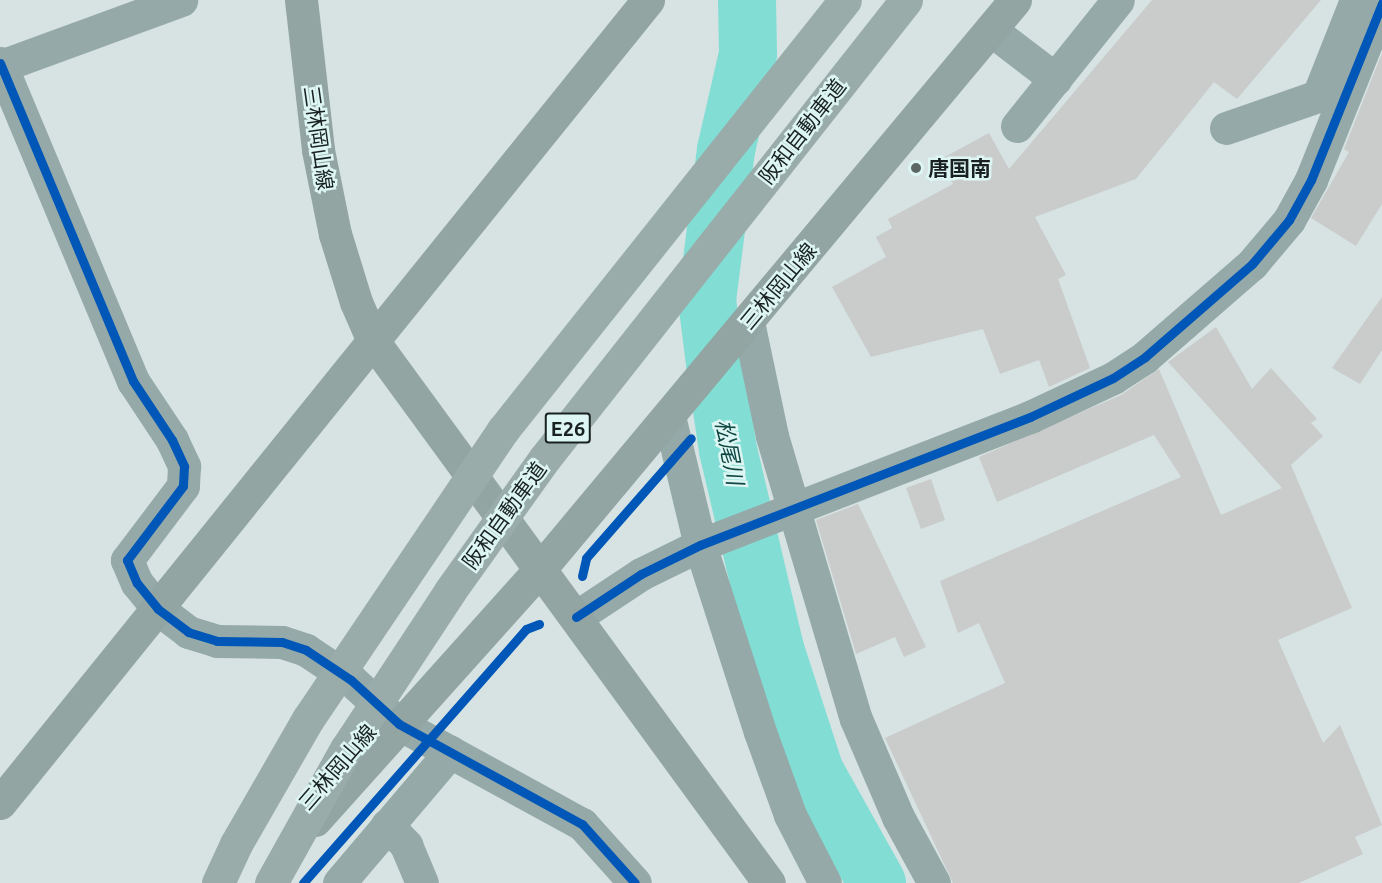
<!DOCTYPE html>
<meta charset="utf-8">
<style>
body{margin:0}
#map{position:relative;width:1382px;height:883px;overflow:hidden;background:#d6e3e2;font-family:Ubuntu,"Noto Sans JP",sans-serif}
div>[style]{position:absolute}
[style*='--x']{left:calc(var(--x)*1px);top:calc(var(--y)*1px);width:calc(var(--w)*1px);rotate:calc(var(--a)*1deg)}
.river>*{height:58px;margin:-29px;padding:0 29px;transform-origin:29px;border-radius:29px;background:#82ddd5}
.building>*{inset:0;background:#c9ccca}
.minor>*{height:33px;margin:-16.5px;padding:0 16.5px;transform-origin:16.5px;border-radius:16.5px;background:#95aaa8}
.major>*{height:33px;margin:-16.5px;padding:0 16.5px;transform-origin:16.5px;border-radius:16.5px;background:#92a5a3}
.highway-bridge>*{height:33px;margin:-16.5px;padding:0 16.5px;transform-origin:16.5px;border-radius:16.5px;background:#9aacaa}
.cycleway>*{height:9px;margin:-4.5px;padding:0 4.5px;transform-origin:4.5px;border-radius:4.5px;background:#0057b8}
.dots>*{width:16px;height:16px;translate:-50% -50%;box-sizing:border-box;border:3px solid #ddf6f3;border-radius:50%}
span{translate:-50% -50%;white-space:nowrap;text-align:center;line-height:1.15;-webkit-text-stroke:5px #ddf6f3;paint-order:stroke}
.shield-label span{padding:2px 4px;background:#ddf6f3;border:2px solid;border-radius:4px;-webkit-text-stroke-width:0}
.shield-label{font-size:20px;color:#192221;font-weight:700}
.street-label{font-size:21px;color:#192221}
.poi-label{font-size:21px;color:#192221;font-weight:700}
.left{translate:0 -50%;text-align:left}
.water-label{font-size:22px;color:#0f4743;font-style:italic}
</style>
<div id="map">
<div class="river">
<div style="--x:747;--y:0;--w:54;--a:88.9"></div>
<div style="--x:748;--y:54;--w:98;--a:102.9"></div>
<div style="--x:726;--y:150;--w:151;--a:97.2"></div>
<div style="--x:707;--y:300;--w:64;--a:82.8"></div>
<div style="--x:715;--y:363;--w:88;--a:81.5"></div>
<div style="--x:728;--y:450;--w:204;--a:76.7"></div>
<div style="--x:775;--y:649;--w:129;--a:72"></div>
<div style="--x:815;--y:772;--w:127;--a:60.8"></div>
</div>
<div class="building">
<div style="clip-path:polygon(1152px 0,1321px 0,1237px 99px,1214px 82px,1136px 179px,1035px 217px,1066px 275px,1058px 279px,1090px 368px,1049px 387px,1039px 360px,1000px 374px,983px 329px,871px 357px,832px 287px,886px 257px,876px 237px,892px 228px,888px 219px,953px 184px,939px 160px,989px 133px,1009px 169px)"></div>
<div style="clip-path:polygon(1382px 53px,1382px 204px,1356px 246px,1311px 218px,1349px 152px,1344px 149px)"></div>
<div style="clip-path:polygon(1382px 297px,1382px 350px,1360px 384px,1332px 368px)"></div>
<div style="clip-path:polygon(1216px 327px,1252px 389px,1271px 368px,1317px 419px,1311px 423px,1323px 436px,1291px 465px,1352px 608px,1278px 640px,1323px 743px,1340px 725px,1382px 825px,1355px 837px,1363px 854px,1299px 883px,953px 883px,885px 738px,1005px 683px,979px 623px,958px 633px,940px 581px,1181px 477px,1154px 435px,997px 502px,979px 457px,1121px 395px,1159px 369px,1221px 515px,1282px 488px,1168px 362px)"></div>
<div style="clip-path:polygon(931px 479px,945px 520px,921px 529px,906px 488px)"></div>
<div style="clip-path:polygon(858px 504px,926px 647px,904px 657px,895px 637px,856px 654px,816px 520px)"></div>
</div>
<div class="minor">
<div style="--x:991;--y:30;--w:81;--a:37.4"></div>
<div style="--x:0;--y:63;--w:345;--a:67.3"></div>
<div style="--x:133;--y:381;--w:71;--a:56.5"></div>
<div style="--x:172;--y:440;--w:29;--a:65"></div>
<div style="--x:184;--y:466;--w:20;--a:93"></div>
<div style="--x:183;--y:486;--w:93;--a:127.1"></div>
<div style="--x:127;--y:560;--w:25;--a:67"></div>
<div style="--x:137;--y:583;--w:33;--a:51"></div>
<div style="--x:158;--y:609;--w:38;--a:37"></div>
<div style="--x:188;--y:632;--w:30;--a:17"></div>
<div style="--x:217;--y:641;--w:65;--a:0.9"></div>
<div style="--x:282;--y:642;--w:25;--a:18"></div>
<div style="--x:306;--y:650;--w:54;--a:33.7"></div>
<div style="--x:351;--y:680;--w:65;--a:42.5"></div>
<div style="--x:399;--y:724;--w:209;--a:28.7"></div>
<div style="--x:582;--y:824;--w:79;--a:48.1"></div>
<div style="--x:1;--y:66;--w:192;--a:-20.1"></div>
<div style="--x:1017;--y:126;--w:161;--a:-51.3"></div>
<div style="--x:1226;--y:128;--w:97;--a:-19.2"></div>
<div style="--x:1318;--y:96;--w:103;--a:-68.4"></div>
<div style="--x:748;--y:322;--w:116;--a:78.1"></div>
<div style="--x:772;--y:436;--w:295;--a:73.5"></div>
<div style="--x:856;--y:719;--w:107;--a:66.8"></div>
<div style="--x:898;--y:817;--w:75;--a:61.4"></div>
<div style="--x:669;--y:416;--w:133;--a:76.5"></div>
<div style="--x:700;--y:545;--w:196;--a:72.2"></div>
<div style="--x:760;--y:732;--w:88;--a:70.1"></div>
<div style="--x:790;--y:815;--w:76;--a:62.8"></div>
<div style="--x:576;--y:617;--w:78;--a:-33.5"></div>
<div style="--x:641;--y:574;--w:66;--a:-26.2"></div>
<div style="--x:700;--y:545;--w:354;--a:-21.2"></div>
<div style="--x:1030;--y:417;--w:92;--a:-25.2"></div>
<div style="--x:1113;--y:378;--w:38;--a:-33"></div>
<div style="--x:1145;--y:357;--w:142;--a:-41"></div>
<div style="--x:1252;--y:264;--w:57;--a:-49.9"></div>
<div style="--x:1289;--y:220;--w:46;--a:-61.2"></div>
<div style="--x:1311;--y:180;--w:191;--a:-68.1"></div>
<div style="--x:387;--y:825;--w:28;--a:46"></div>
<div style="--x:406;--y:845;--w:41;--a:67.2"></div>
<div style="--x:339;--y:883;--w:172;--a:-49.7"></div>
</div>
<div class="major">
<div style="--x:301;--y:0;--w:151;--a:83.5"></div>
<div style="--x:318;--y:150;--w:86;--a:78.6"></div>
<div style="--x:335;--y:234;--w:71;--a:72.8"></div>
<div style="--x:356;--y:302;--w:43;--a:66.4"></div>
<div style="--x:373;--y:341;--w:671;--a:53.85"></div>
<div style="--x:0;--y:803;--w:1032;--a:-51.1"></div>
<div style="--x:315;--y:820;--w:337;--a:-48.1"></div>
<div style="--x:540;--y:569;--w:741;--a:-50.14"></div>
</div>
<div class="highway-bridge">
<div style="--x:218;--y:883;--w:43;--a:-65.2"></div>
<div style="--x:236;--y:844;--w:144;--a:-60.1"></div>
<div style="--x:308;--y:719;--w:349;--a:-56"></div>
<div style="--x:503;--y:430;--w:549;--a:-51.5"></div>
<div style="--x:271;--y:883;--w:154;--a:-60.8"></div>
<div style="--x:346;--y:749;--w:189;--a:-56.6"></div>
<div style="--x:450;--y:591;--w:163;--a:-54.5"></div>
<div style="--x:545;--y:458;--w:583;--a:-51.75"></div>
</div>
<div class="cycleway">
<div style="--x:0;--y:63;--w:345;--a:67.3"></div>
<div style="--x:133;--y:381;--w:71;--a:56.5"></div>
<div style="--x:172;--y:440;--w:29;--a:65"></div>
<div style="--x:184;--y:466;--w:20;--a:93"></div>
<div style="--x:183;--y:486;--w:93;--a:127.1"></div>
<div style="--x:127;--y:560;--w:25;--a:67"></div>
<div style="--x:137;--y:583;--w:33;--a:51"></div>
<div style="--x:158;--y:609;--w:38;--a:37"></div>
<div style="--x:188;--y:632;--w:30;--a:17"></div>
<div style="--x:217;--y:641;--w:65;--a:0.9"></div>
<div style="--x:282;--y:642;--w:25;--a:18"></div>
<div style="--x:306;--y:650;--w:54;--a:33.7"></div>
<div style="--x:351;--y:680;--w:65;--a:42.5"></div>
<div style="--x:399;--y:724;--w:209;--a:28.7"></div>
<div style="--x:582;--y:824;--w:79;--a:48.1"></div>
<div style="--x:582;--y:576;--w:18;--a:-77"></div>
<div style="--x:586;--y:558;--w:159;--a:-48.8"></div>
<div style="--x:576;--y:617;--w:78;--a:-33.5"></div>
<div style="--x:641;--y:574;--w:66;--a:-26.2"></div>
<div style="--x:700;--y:545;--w:354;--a:-21.2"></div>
<div style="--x:1030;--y:417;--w:92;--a:-25.2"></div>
<div style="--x:1113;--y:378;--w:38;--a:-33"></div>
<div style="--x:1145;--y:357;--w:142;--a:-41"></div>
<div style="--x:1252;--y:264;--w:57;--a:-49.9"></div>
<div style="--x:1289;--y:220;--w:46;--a:-61.2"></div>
<div style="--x:1311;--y:180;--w:191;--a:-68.1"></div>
<div style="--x:303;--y:883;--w:338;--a:-48.7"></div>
<div style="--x:526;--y:629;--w:14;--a:-21"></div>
</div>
<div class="dots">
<div style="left:916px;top:168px;background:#5b6665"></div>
</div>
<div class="shield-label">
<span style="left:568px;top:428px">E26</span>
</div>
<div class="street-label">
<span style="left:802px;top:131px;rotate:-52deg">阪和自動車道</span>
<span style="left:319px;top:138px;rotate:82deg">三林岡山線</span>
<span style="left:778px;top:286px;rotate:-50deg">三林岡山線</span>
<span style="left:504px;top:515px;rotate:-54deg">阪和自動車道</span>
<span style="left:337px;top:767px;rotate:-49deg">三林岡山線</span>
</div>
<div class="poi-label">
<span class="left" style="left:928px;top:168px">唐国南</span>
</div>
<div class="water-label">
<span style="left:730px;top:452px;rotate:79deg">松尾川</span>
</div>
</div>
